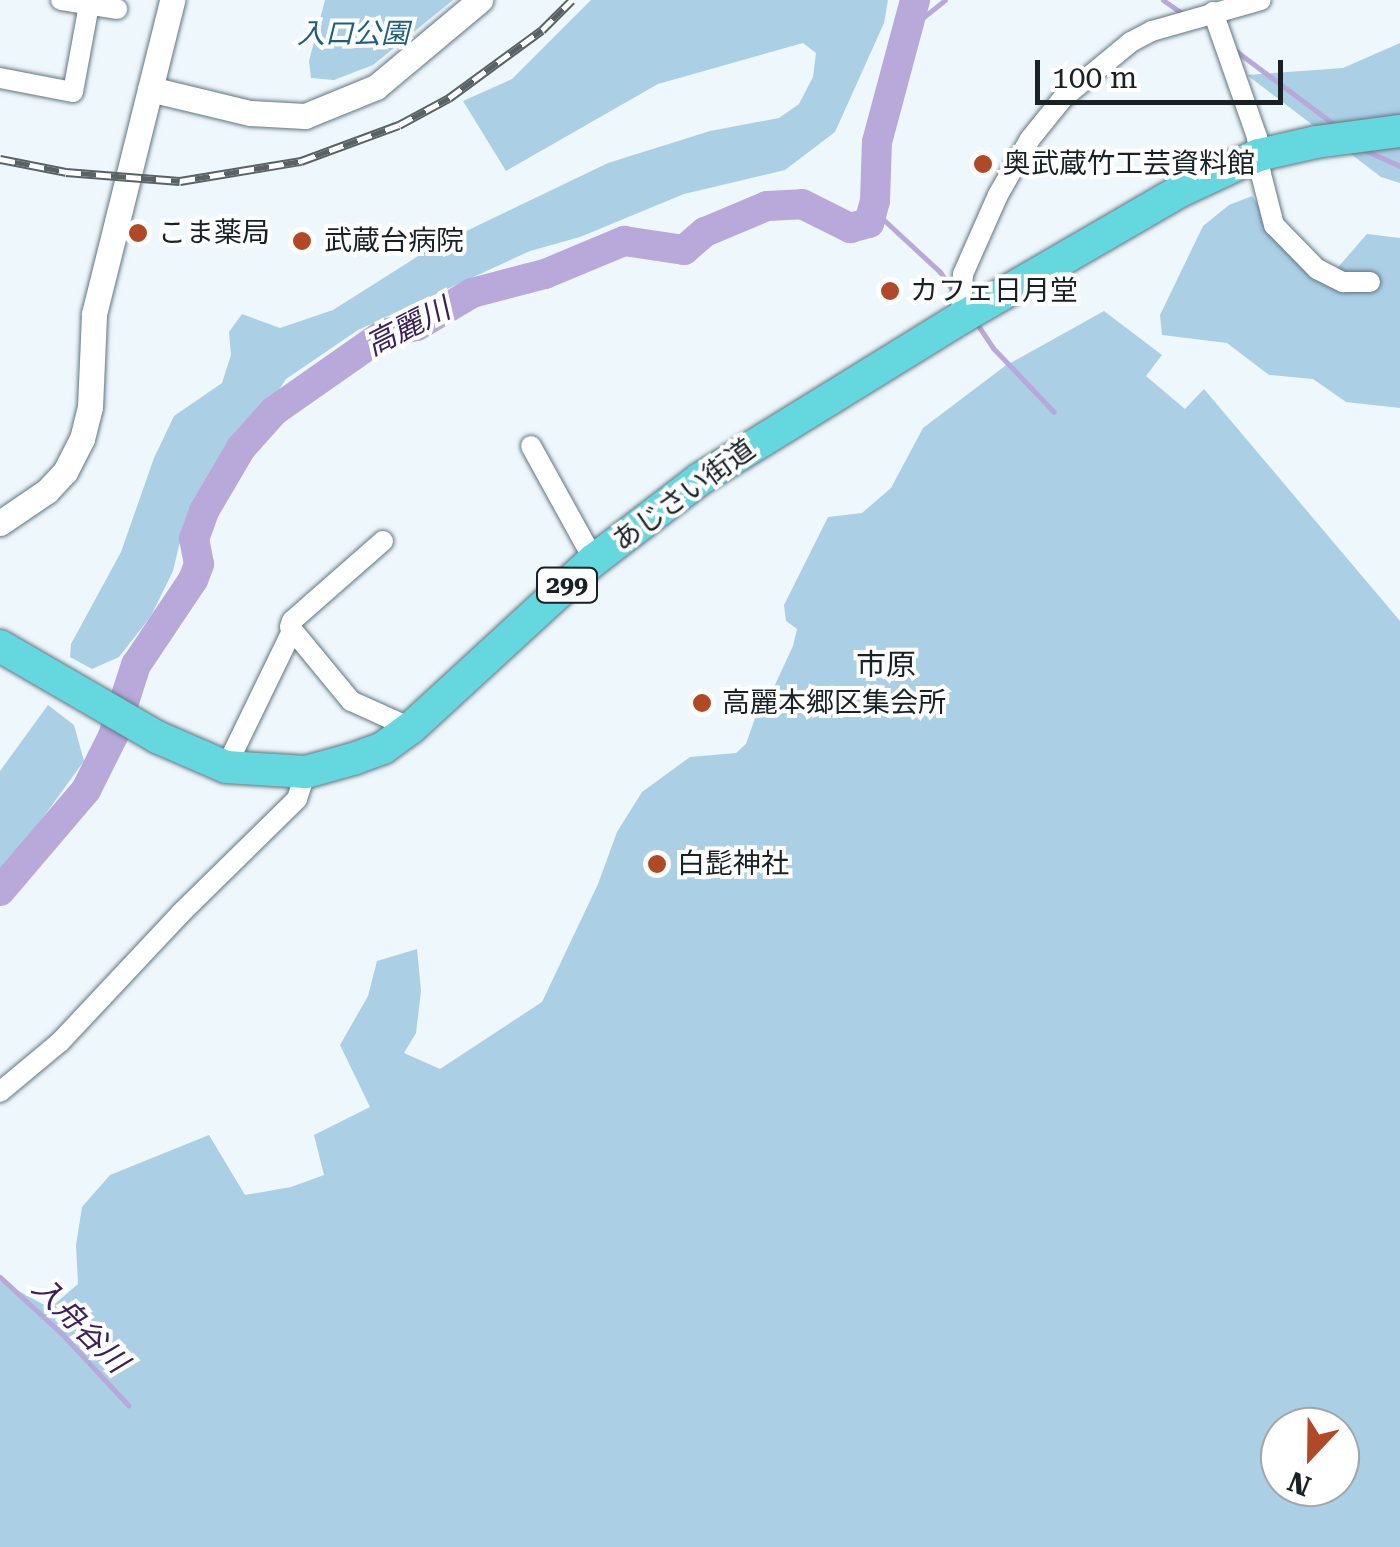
<!DOCTYPE html>
<meta charset="utf-8">
<style>
body{margin:0}
#map{position:relative;width:1400px;height:1547px;overflow:hidden;background:#eef7fc;font-family:"Roboto Serif","Noto Sans JP",serif}
div>[style]{position:absolute}
[style*='--x']{left:calc(var(--x)*1px);top:calc(var(--y)*1px);width:calc(var(--w)*1px);rotate:calc(var(--a)*1deg)}
.green>*{inset:0;background:#abcfe5}
.stream>*{height:5px;margin:-2.5px;padding:0 2.5px;transform-origin:2.5px;border-radius:2.5px;background:#b9a8da}
.river>*{height:30px;margin:-15px;padding:0 15px;transform-origin:15px;border-radius:15px;background:#b9a8da}
.roads{filter:drop-shadow(0 0 2px #617580) drop-shadow(0 0 2px #617580)}
.minor>*{height:20px;margin:-10px;padding:0 10px;transform-origin:10px;border-radius:10px;background:#fff}
.tertiary>*{height:25px;margin:-12.5px;padding:0 12.5px;transform-origin:12.5px;border-radius:12.5px;background:#fff}
.trunk>*{height:32px;margin:-16px;padding:0 16px;transform-origin:16px;border-radius:16px;background:#64d7df}
.rail>*{height:9px;margin-top:-4.5px;transform-origin:0;background:repeating-linear-gradient(90deg,#fff 0 15px,#5a6266 0 30px);box-sizing:border-box;border-block:2px solid #5a6266}
.dots>*{width:28px;height:28px;translate:-50% -50%;box-sizing:border-box;border:5px solid #fff;border-radius:50%}
span{translate:-50% -50%;white-space:nowrap;text-align:center;line-height:1.15;-webkit-text-stroke:8px #fff;paint-order:stroke}
.shield-label span{padding:2px 8px;background:#fff;border:2px solid;border-radius:8px;-webkit-text-stroke-width:0}
.shield-label{font-size:25px;color:#192125;font-weight:700}
.park-label{font-size:28px;color:#1e5f7f;font-style:italic}
.poi-label{font-size:28px;color:#192125}
.left{translate:0 -50%;text-align:left}
.street-label{font-size:28px;color:#192125}
.water-label{font-size:30px;color:#39205c;font-style:italic}
.neighbourhood-label{font-size:30px;color:#192125}
.north{position:absolute;left:1260px;top:1407px;width:100px;height:100px;box-sizing:border-box;background:#fff;border:2px solid #a3a6a8;border-radius:50%;rotate:202deg;font-size:28px;font-weight:700;line-height:40px;text-align:center;color:#192125}
.north::after{content:'';display:block;margin:auto;width:35px;height:45px;background:#b14926;clip-path:polygon(50% 0,100% 100%,50% 72%,0 100%)}
.scale{position:absolute;left:1035px;top:60px;width:248px;height:45px;box-sizing:border-box;border:5px solid #192125;border-top:0;padding-left:12px;font-size:30px;line-height:35px;white-space:nowrap;color:#192125;-webkit-text-stroke:8px #fff;paint-order:stroke}
</style>
<div id="map">
<div class="green">
<div style="clip-path:polygon(325px 0,453px 0,373px 65px,334px 80px,311px 78px,309px 61px)"></div>
<div style="clip-path:polygon(591px 0,888px 0,884px 23px,835px 132px,785px 170px,684px 194px,580px 237px,530px 251px,358px 330px,286px 379px,262px 416px,207px 477px,185px 520px,173px 571px,151px 616px,119px 657px,92px 669px,70px 657px,71px 644px,121px 552px,154px 458px,174px 416px,222px 383px,231px 355px,229px 332px,242px 314px,280px 328px,333px 310px,431px 248px,608px 163px,710px 131px,779px 118px,799px 104px,813px 77px,816px 53px,803px 43px,658px 84px,506px 171px,463px 101px,512px 79px)"></div>
<div style="clip-path:polygon(1400px 43px,1400px 183px,1381px 177px,1247px 75px,1343px 68px)"></div>
<div style="clip-path:polygon(1252px 196px,1290px 253px,1333px 273px,1367px 234px,1400px 238px,1400px 408px,1346px 402px,1313px 379px,1269px 375px,1227px 343px,1162px 335px,1160px 315px,1203px 226px,1229px 205px)"></div>
<div style="clip-path:polygon(evenodd,1104px 311px,1162px 355px,1146px 376px,1185px 409px,1204px 389px,1400px 621px,1400px 1547px,0 1547px,0 1281px,50px 1308px,78px 1284px,76px 1245px,82px 1207px,110px 1175px,209px 1135px,245px 1195px,291px 1187px,324px 1175px,314px 1135px,370px 1107px,340px 1045px,368px 996px,377px 961px,417px 949px,421px 991px,416px 1033px,404px 1053px,440px 1069px,542px 1002px,598px 884px,617px 832px,642px 792px,690px 757px,736px 753px,746px 744px,761px 701px,774px 687px,793px 646px,797px 629px,786px 621px,784px 605px,828px 517px,862px 513px,891px 488px,923px 428px,1005px 366px,1104px 311px,1280px 1427px,1340px 1427px,1340px 1487px,1280px 1487px,1280px 1427px)"></div>
<div style="clip-path:polygon(48px 705px,74px 725px,84px 761px,0 877px,0 771px)"></div>
</div>
<div class="stream">
<div style="--x:1163;--y:0;--w:28;--a:35"></div>
<div style="--x:905;--y:32;--w:51;--a:-38.7"></div>
<div style="--x:1232;--y:48;--w:129;--a:36.8"></div>
<div style="--x:1362;--y:149;--w:42;--a:24.1"></div>
<div style="--x:872;--y:209;--w:93;--a:42.8"></div>
<div style="--x:940;--y:272;--w:28;--a:55"></div>
<div style="--x:977;--y:324;--w:29;--a:56"></div>
<div style="--x:993;--y:348;--w:88;--a:46.4"></div>
<div style="--x:0;--y:1277;--w:86;--a:42.6"></div>
<div style="--x:63;--y:1335;--w:96;--a:47.1"></div>
</div>
<div class="river">
<div style="--x:0;--y:891;--w:133;--a:-49.6"></div>
<div style="--x:86;--y:790;--w:60;--a:-63.4"></div>
<div style="--x:113;--y:736;--w:75;--a:-72.1"></div>
<div style="--x:136;--y:665;--w:102;--a:-56.2"></div>
<div style="--x:193;--y:580;--w:17;--a:-69"></div>
<div style="--x:199;--y:564;--w:25;--a:-101"></div>
<div style="--x:194;--y:539;--w:30;--a:-70"></div>
<div style="--x:204;--y:511;--w:73;--a:-59.6"></div>
<div style="--x:241;--y:448;--w:50;--a:-48.3"></div>
<div style="--x:274;--y:411;--w:134;--a:-35"></div>
<div style="--x:384;--y:334;--w:34;--a:-14"></div>
<div style="--x:417;--y:326;--w:64;--a:-31"></div>
<div style="--x:472;--y:293;--w:75;--a:-14.6"></div>
<div style="--x:545;--y:274;--w:86;--a:-22.7"></div>
<div style="--x:624;--y:241;--w:61;--a:8.5"></div>
<div style="--x:684;--y:250;--w:28;--a:-41"></div>
<div style="--x:705;--y:232;--w:67;--a:-22.8"></div>
<div style="--x:767;--y:206;--w:35;--a:-3"></div>
<div style="--x:802;--y:204;--w:54;--a:26.6"></div>
<div style="--x:850;--y:228;--w:20;--a:-15"></div>
<div style="--x:869;--y:223;--w:23;--a:-75"></div>
<div style="--x:875;--y:201;--w:59;--a:-88.1"></div>
<div style="--x:877;--y:142;--w:147;--a:-75"></div>
</div>
<div class="roads">
<div class="minor">
<div style="--x:61;--y:0;--w:57;--a:9.1"></div>
<div style="--x:1213;--y:12;--w:133;--a:70.6"></div>
<div style="--x:1257;--y:137;--w:37;--a:84"></div>
<div style="--x:1261;--y:174;--w:53;--a:75.7"></div>
<div style="--x:1274;--y:225;--w:62;--a:45.7"></div>
<div style="--x:1317;--y:269;--w:29;--a:27"></div>
<div style="--x:1343;--y:282;--w:27;--a:0"></div>
<div style="--x:0;--y:78;--w:74;--a:10.9"></div>
<div style="--x:73;--y:92;--w:88;--a:-79.6"></div>
<div style="--x:961;--y:318;--w:44;--a:-87.4"></div>
<div style="--x:963;--y:274;--w:86;--a:-66.1"></div>
<div style="--x:998;--y:195;--w:64;--a:-60.3"></div>
<div style="--x:1030;--y:139;--w:53;--a:-51.2"></div>
<div style="--x:1063;--y:98;--w:88;--a:-39.5"></div>
<div style="--x:1131;--y:42;--w:24;--a:-28"></div>
<div style="--x:1152;--y:31;--w:113;--a:-15.9"></div>
<div style="--x:531;--y:446;--w:130;--a:61.1"></div>
<div style="--x:383;--y:541;--w:121;--a:138.7"></div>
<div style="--x:292;--y:621;--w:6;--a:108"></div>
<div style="--x:290;--y:627;--w:96;--a:50.5"></div>
<div style="--x:351;--y:701;--w:66;--a:24.2"></div>
<div style="--x:226;--y:767;--w:151;--a:-64.1"></div>
<div style="--x:0;--y:1092;--w:78;--a:-39.8"></div>
<div style="--x:60;--y:1042;--w:175;--a:-46.8"></div>
<div style="--x:180;--y:914;--w:164;--a:-44.5"></div>
<div style="--x:297;--y:799;--w:28;--a:-72"></div>
</div>
<div class="tertiary">
<div style="--x:150;--y:89;--w:103;--a:13.5"></div>
<div style="--x:250;--y:113;--w:55;--a:3.1"></div>
<div style="--x:305;--y:116;--w:77;--a:-22.2"></div>
<div style="--x:376;--y:87;--w:136;--a:-39.9"></div>
<div style="--x:0;--y:523;--w:57;--a:-34.2"></div>
<div style="--x:47;--y:491;--w:26;--a:-47"></div>
<div style="--x:65;--y:472;--w:37;--a:-63"></div>
<div style="--x:82;--y:439;--w:33;--a:-76"></div>
<div style="--x:90;--y:407;--w:93;--a:-87.5"></div>
<div style="--x:94;--y:314;--w:324;--a:-76"></div>
</div>
<div class="trunk">
<div style="--x:0;--y:646;--w:181;--a:30.1"></div>
<div style="--x:157;--y:737;--w:75;--a:23.5"></div>
<div style="--x:226;--y:767;--w:80;--a:3.6"></div>
<div style="--x:306;--y:772;--w:49;--a:-15.5"></div>
<div style="--x:353;--y:759;--w:32;--a:-20"></div>
<div style="--x:383;--y:748;--w:34;--a:-36"></div>
<div style="--x:411;--y:728;--w:248;--a:-42.6"></div>
<div style="--x:594;--y:560;--w:133;--a:-37.4"></div>
<div style="--x:700;--y:479;--w:307;--a:-31.7"></div>
<div style="--x:961;--y:318;--w:251;--a:-30.1"></div>
<div style="--x:1178;--y:192;--w:52;--a:-25.1"></div>
<div style="--x:1225;--y:170;--w:37;--a:-24"></div>
<div style="--x:1259;--y:155;--w:58;--a:-12.8"></div>
<div style="--x:1316;--y:142;--w:85;--a:-7.5"></div>
</div>
</div>
<div class="rail">
<div style="--x:0;--y:159;--w:67;--a:11.1"></div>
<div style="--x:66;--y:172;--w:114;--a:4.5"></div>
<div style="--x:180;--y:181;--w:123;--a:-9.4"></div>
<div style="--x:301;--y:161;--w:104;--a:-20.2"></div>
<div style="--x:399;--y:125;--w:57;--a:-28.4"></div>
<div style="--x:449;--y:98;--w:115;--a:-36.2"></div>
<div style="--x:542;--y:30;--w:42;--a:-45"></div>
</div>
<div class="dots">
<div style="left:983px;top:164px;background:#b14926"></div>
<div style="left:138px;top:233px;background:#b14926"></div>
<div style="left:302px;top:241px;background:#b14926"></div>
<div style="left:890px;top:291px;background:#b14926"></div>
<div style="left:702px;top:703px;background:#b14926"></div>
<div style="left:657px;top:864px;background:#b14926"></div>
</div>
<div class="shield-label">
<span style="left:567px;top:585px">299</span>
</div>
<div class="park-label">
<span style="left:353px;top:34px">入口公園</span>
</div>
<div class="poi-label">
<span class="left" style="left:1003px;top:164px">奥武蔵竹工芸資料館</span>
<span class="left" style="left:158px;top:233px">こま薬局</span>
<span class="left" style="left:324px;top:241px">武蔵台病院</span>
<span class="left" style="left:910px;top:291px">カフェ日月堂</span>
<span class="left" style="left:722px;top:703px">高麗本郷区集会所</span>
<span class="left" style="left:677px;top:864px">白髭神社</span>
</div>
<div class="street-label">
<span style="left:684px;top:495px;rotate:-36deg">あじさい街道</span>
</div>
<div class="water-label">
<span style="left:408px;top:327px;rotate:-27deg">高麗川</span>
<span style="left:80px;top:1325px;rotate:45deg">入舟谷川</span>
</div>
<div class="neighbourhood-label">
<span style="left:886px;top:665px">市原</span>
</div>
<div class="north">N</div>
<div class="scale">100 m</div>
</div>
